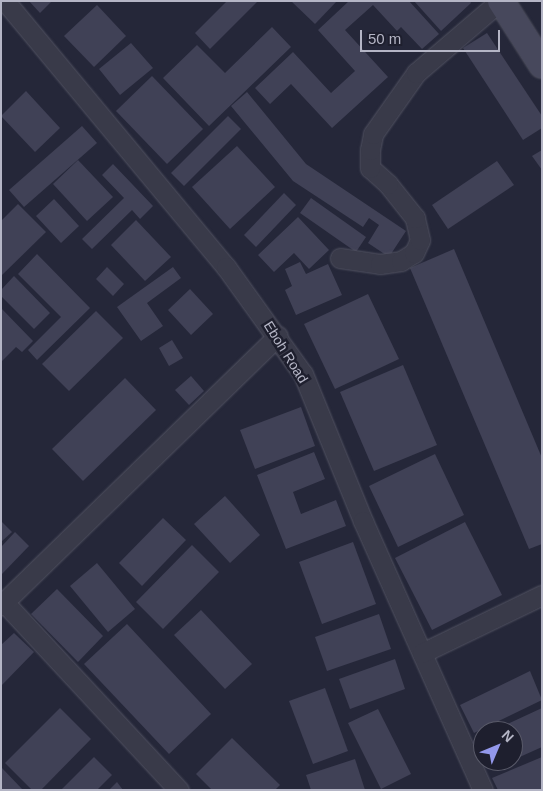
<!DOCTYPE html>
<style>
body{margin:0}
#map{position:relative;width:543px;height:791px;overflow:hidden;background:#252739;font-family:Arial,sans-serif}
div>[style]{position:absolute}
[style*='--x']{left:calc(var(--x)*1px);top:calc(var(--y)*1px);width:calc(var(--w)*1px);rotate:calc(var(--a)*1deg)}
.building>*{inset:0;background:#404156}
.roads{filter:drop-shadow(0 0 1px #515261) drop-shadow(0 0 1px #515261)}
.minor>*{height:19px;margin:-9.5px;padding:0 9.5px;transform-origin:9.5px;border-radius:9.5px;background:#393a49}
.secondary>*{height:26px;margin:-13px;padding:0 13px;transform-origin:13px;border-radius:13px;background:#47485c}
span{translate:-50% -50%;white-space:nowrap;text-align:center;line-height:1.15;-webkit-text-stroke:5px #1e1f2e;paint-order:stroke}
.street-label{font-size:14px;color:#b4b5c5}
.frame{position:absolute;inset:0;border:2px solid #b4b5c5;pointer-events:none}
.north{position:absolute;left:473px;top:721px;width:50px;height:50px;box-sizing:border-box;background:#1e1f2e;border:1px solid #5a5b6a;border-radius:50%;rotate:45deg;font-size:14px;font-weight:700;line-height:20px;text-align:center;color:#b4b5c5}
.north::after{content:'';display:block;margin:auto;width:18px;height:22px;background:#9398eb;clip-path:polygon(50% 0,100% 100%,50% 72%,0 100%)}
.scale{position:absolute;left:360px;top:30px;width:140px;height:22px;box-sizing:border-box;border:2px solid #b4b5c5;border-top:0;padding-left:6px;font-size:15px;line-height:18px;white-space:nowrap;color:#b4b5c5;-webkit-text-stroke:4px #1e1f2e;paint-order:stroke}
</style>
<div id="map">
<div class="building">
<div style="clip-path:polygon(29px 1px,52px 1px,40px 13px)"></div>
<div style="clip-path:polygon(227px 1px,258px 1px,210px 49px,195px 33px)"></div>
<div style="clip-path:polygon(291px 1px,337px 1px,315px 24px)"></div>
<div style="clip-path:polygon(349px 1px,409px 1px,439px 34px,422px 49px,401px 27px,397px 31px,373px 5px,345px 30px,388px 77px,332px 128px,291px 84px,270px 104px,255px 88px,293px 52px,331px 93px,355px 71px,318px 30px)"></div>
<div style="clip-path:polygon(414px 1px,470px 1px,471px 3px,441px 31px)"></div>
<div style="clip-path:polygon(97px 5px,126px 36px,94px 67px,64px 36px)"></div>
<div style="clip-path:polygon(272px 27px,291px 47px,209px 126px,163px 78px,197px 45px,225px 73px)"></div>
<div style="clip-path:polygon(487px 33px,542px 116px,542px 128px,523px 140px,463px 48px)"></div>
<div style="clip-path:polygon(131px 43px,153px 68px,120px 95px,99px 69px)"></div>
<div style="clip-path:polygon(152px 76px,203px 129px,167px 164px,116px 111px)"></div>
<div style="clip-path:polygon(26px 91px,60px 128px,35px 152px,1px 116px)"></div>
<div style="clip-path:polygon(247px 92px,306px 164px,406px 231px,389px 257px,368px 243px,379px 225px,369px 218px,363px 227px,293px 181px,231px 106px)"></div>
<div style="clip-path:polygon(228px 116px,241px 129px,184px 186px,171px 173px)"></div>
<div style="clip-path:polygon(82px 126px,97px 143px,24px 207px,9px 190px)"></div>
<div style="clip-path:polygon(237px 146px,275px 187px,230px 229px,192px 187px)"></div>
<div style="clip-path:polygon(542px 150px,542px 170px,532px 156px)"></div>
<div style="clip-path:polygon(78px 160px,113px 197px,87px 221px,53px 184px)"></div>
<div style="clip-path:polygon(497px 161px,514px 185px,448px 229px,432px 205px)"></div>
<div style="clip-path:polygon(113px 164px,153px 206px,140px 219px,132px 210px,92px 249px,82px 239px,124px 198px,102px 175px)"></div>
<div style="clip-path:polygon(284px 193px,296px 205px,256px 247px,244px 235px)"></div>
<div style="clip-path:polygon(311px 198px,366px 237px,356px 252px,300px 213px)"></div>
<div style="clip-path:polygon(54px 199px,79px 226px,61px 243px,36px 216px)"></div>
<div style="clip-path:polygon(18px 204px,46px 232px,1px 276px,1px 221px)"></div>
<div style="clip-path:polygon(298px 217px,329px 250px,309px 269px,294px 253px,274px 272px,258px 255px)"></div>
<div style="clip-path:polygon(136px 220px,171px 257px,145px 281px,111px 245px)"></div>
<div style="clip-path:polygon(454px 249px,542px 458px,542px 544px,529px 549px,410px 268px)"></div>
<div style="clip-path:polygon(37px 254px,90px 308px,37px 360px,28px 350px,61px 317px,18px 274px)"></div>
<div style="clip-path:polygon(300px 262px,306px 274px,328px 264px,342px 295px,296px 315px,285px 290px,292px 286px,285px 269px)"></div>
<div style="clip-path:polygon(107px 267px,124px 284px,113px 296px,96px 279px)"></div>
<div style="clip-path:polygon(173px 267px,181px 278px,147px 303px,163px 326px,141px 341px,117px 307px)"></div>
<div style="clip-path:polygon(14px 276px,50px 313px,34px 329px,1px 296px,1px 290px)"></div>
<div style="clip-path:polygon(190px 289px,213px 314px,191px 335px,168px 310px)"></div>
<div style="clip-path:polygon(368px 294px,399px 359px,335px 389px,304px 324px)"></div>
<div style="clip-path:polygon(1px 308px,33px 341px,22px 352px,16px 347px,1px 362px)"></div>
<div style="clip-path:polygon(96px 311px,123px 338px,69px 391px,42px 364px)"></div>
<div style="clip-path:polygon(172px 340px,183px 358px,169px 366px,159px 348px)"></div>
<div style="clip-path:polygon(403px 365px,437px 445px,374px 471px,340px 392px)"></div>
<div style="clip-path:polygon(191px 376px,204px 391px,189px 405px,175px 390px)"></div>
<div style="clip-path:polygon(125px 378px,156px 410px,83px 481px,52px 449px)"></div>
<div style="clip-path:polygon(301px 407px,315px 446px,255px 469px,240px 430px)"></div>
<div style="clip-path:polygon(314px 452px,325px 479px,293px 492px,301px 514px,336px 500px,346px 526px,286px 549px,257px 475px)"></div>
<div style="clip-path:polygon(435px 454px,464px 515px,398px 547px,369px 486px)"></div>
<div style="clip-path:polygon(225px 496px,260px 535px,230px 563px,194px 524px)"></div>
<div style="clip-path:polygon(163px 518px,186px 540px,142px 586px,119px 563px)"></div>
<div style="clip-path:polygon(1px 521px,12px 532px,1px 542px)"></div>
<div style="clip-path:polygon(465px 522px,502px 595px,432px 630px,395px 558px)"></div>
<div style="clip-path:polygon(15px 532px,29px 546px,1px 575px,1px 547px)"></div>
<div style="clip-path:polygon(353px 542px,376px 604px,322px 624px,299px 562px)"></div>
<div style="clip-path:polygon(192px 545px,219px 572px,163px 629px,136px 602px)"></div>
<div style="clip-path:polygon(97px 563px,135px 609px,108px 632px,70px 586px)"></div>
<div style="clip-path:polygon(57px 589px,103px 636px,78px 662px,31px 614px)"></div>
<div style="clip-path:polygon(201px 610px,252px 664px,225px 689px,174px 635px)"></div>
<div style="clip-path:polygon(379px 614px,391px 649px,327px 671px,315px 637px)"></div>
<div style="clip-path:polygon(127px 624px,211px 714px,169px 754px,84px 664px)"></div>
<div style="clip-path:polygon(14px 633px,34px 652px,1px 686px,1px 645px)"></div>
<div style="clip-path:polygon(395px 659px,405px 689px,350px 709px,339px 679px)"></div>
<div style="clip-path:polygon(530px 671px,542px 700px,474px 733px,460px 705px)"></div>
<div style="clip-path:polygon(325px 688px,348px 751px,313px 764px,289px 701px)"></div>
<div style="clip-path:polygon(60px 708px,91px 739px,41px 790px,32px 790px,5px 763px)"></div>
<div style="clip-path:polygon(542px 708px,542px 747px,513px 760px,513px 731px,492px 731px)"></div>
<div style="clip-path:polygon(378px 709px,411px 774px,381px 789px,348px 723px)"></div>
<div style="clip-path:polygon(232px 738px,280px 785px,275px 790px,212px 790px,196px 774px)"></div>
<div style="clip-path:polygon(94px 757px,112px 775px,97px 790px,61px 790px)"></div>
<div style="clip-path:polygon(542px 757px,542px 790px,498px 790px,492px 778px)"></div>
<div style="clip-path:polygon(355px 759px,365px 790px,311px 790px,306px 775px)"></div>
<div style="clip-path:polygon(492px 761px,511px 761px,496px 768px)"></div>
<div style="clip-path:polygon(1px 767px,23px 790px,1px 790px)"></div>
<div style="clip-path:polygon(117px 782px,123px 790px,109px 790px)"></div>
</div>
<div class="roads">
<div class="minor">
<div style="--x:5;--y:1;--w:346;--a:50.3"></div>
<div style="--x:226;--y:267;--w:132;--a:54.3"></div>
<div style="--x:303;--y:374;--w:159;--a:67.8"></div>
<div style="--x:363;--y:521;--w:295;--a:66"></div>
<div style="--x:340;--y:258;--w:40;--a:8.5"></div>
<div style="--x:380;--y:264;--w:21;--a:-8"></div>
<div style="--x:401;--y:261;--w:15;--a:-32"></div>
<div style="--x:414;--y:253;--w:14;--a:-65"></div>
<div style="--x:420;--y:240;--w:23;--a:-103"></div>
<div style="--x:415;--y:218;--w:43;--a:-128.5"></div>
<div style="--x:388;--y:184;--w:24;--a:-138"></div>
<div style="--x:370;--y:168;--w:18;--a:-90"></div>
<div style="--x:370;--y:150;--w:16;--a:-79"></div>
<div style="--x:373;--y:134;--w:75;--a:-54.8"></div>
<div style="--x:416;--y:73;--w:111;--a:-40.6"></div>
<div style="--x:4;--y:602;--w:257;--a:47.1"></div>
<div style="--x:1;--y:605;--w:386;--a:-44.2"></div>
<div style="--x:422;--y:653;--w:133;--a:-25.8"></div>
</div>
<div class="secondary">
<div style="--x:501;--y:1;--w:76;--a:57.4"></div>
</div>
</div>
<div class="street-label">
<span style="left:286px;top:352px;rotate:58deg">Eboh Road</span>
</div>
<div class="frame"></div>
<div class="north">N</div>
<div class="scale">50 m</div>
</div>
